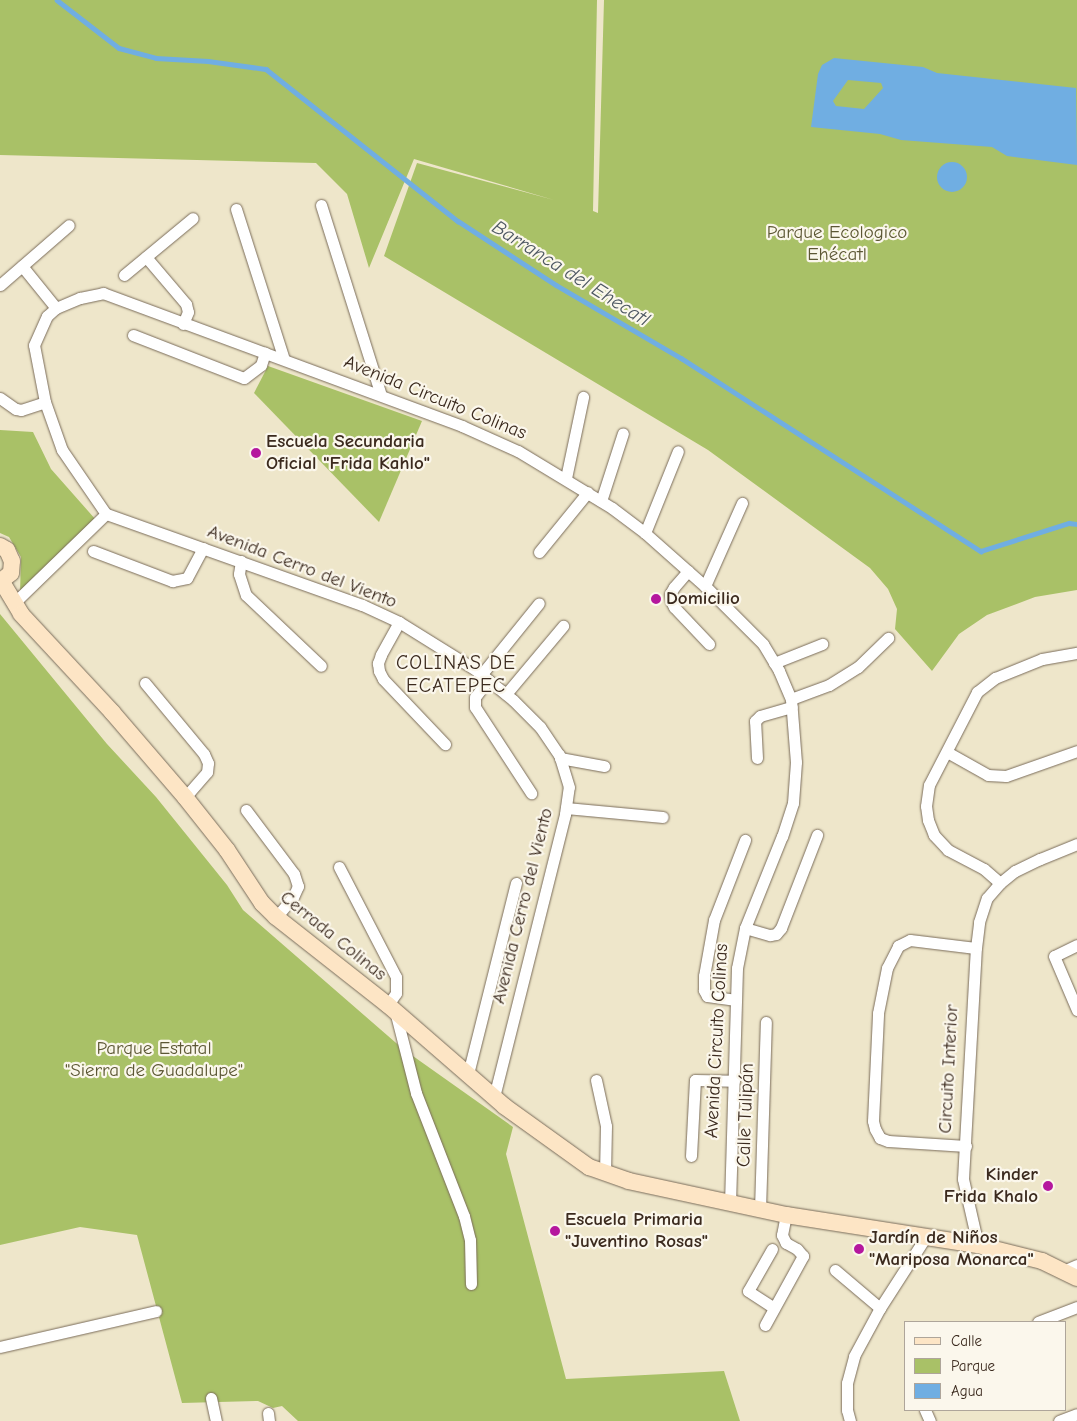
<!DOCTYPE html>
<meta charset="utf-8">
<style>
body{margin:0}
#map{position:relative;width:1077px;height:1421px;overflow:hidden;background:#eee6ca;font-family:"Comic Neue",sans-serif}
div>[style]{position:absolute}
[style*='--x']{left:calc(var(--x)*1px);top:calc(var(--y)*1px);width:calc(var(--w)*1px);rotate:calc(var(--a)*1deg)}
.green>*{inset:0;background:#a9c167}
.water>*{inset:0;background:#70aee2}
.round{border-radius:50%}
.stream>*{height:4.5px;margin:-2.25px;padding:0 2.25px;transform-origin:2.25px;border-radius:2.25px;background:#70aee2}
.roads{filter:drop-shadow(0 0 1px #7a6c5a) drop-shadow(0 0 1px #7a6c5a)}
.minor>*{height:11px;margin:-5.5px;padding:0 5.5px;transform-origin:5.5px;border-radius:5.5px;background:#fff}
.secondary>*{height:16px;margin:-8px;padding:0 8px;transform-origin:8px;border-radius:8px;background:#fde5c5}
.dots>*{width:14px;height:14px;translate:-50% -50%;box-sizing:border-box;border:2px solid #fbf7ec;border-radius:50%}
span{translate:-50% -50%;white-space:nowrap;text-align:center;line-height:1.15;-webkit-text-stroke:4.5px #fbf7ec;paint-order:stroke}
.park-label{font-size:19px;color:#5c5734}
.street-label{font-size:19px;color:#3b2a1e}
.poi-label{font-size:19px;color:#3b2a1e;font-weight:700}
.left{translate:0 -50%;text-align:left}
.right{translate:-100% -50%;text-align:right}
.water-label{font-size:20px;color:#4e5863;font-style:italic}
.neighbourhood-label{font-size:20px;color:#3b2a1e;letter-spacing:1px}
.legend{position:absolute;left:904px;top:1321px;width:162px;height:90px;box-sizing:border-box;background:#fbf7ec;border:1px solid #aea59a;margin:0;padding:6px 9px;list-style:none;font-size:15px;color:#3b2a1e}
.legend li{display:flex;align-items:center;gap:10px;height:25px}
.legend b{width:25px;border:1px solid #aea59a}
</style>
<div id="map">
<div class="green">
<div style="clip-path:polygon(0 0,597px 0,593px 211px,598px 213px,604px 0,1077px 0,1077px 590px,1035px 597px,987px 615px,959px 634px,932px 671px,895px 629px,897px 609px,888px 589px,870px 568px,708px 450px,384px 256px,417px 163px,554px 200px,414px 159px,369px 268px,347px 194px,316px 163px,0 155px)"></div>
<div style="clip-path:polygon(268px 366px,422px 421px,379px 522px,254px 393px)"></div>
<div style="clip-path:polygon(0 430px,33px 432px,51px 469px,96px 520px,20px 594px,21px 557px,9px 537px,0 533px)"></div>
<div style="clip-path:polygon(0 614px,107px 744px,156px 797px,227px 885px,243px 910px,403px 1049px,513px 1127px,506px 1154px,566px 1379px,724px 1371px,740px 1421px,298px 1421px,282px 1406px,273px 1408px,258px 1401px,182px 1403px,137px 1235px,80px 1227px,0 1245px)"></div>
</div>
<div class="water">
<div style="clip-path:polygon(evenodd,834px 58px,923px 67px,937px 73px,1076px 88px,1077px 165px,1007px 156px,992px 147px,901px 140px,880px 134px,811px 127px,818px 74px,822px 65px,834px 58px,848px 80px,881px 83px,883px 88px,864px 109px,836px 106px,833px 101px,848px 80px)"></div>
<div class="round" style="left:937px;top:162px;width:30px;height:30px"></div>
</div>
<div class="stream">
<div style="--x:57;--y:0;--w:78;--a:37.7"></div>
<div style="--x:119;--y:48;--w:38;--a:15"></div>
<div style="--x:156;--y:58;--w:52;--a:3.3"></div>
<div style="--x:208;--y:61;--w:59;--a:7.9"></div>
<div style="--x:266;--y:69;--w:245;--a:38.4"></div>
<div style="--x:458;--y:221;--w:117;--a:33.1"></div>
<div style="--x:556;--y:285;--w:145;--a:30.3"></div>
<div style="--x:681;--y:358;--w:357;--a:32.8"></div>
<div style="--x:981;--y:551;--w:92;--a:-17.7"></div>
<div style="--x:1069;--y:523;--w:8;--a:7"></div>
</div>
<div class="roads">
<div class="minor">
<div style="--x:321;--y:205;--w:199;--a:72.5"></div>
<div style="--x:236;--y:209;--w:157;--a:72.3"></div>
<div style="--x:146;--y:257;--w:62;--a:49.6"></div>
<div style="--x:186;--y:304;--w:8;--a:76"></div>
<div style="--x:188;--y:312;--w:13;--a:113"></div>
<div style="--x:22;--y:266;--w:54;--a:51"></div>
<div style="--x:124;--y:275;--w:89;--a:-39.6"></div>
<div style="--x:0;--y:285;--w:91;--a:-41"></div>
<div style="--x:133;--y:335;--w:119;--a:21.2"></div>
<div style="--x:244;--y:378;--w:21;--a:-37"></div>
<div style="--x:261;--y:365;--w:13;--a:-72"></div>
<div style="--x:0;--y:398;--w:19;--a:35"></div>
<div style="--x:16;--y:409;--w:5;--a:11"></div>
<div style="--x:21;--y:410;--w:25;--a:-18"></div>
<div style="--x:566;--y:478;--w:83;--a:-78.1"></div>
<div style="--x:601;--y:501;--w:71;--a:-72.1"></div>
<div style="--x:645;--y:533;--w:88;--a:-68.1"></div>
<div style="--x:93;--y:551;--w:85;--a:20.8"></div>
<div style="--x:172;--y:581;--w:15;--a:-11"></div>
<div style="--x:187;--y:578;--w:34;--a:-62"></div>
<div style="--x:539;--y:552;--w:77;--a:-50.8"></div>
<div style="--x:241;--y:561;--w:13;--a:99"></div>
<div style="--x:239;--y:574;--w:22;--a:72"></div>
<div style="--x:246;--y:595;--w:103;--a:43.4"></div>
<div style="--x:688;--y:571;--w:21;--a:131"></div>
<div style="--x:674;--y:587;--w:8;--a:120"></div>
<div style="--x:670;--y:594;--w:7;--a:82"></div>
<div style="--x:671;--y:601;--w:7;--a:63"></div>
<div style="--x:674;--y:607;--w:51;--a:46.6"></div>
<div style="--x:705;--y:586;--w:91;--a:-66"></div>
<div style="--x:14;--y:603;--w:128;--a:-44.1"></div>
<div style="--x:399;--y:622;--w:38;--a:119"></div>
<div style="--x:381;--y:655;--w:9;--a:111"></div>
<div style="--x:378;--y:663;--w:8;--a:83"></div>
<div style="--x:379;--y:671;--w:9;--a:63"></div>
<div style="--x:383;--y:679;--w:90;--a:46.4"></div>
<div style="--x:774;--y:663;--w:52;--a:-21.6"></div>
<div style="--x:481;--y:675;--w:92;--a:-51.1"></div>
<div style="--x:488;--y:680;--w:21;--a:127"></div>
<div style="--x:475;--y:697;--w:10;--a:90"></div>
<div style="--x:475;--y:707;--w:103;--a:56.9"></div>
<div style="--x:145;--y:683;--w:92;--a:50.3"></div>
<div style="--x:204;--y:754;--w:10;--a:66"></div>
<div style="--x:208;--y:763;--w:9;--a:96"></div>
<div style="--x:207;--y:772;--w:33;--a:131"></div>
<div style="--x:506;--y:694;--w:89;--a:-50"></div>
<div style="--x:791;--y:699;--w:40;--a:-20.2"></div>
<div style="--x:829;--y:685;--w:34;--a:-32"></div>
<div style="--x:858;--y:667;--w:42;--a:-44"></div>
<div style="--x:947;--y:752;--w:47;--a:29.3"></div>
<div style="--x:988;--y:775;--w:18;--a:3"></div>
<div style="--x:1006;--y:776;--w:75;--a:-19.4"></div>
<div style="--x:560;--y:758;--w:45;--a:10.3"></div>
<div style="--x:757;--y:758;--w:37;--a:-93"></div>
<div style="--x:755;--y:721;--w:7;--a:-45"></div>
<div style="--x:760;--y:716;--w:33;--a:-16"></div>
<div style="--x:566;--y:808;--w:97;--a:5.3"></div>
<div style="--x:246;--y:810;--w:80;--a:53.1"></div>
<div style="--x:294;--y:874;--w:13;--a:72"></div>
<div style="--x:298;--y:886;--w:12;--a:114"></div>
<div style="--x:293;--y:897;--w:26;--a:130"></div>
<div style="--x:339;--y:867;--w:124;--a:62.6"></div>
<div style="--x:396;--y:977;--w:16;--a:90"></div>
<div style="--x:396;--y:993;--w:14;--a:124"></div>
<div style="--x:1000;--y:883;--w:21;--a:-139"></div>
<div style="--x:984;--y:869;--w:41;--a:-152.2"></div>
<div style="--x:948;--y:850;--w:21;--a:-133"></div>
<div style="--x:934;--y:835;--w:16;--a:-112"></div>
<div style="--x:928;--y:820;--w:14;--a:-98"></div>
<div style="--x:926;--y:806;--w:21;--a:-82"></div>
<div style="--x:929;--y:785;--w:105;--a:-62.7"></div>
<div style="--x:977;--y:692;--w:23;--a:-38"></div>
<div style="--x:995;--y:678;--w:51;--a:-22"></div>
<div style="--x:1042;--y:659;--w:36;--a:-10"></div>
<div style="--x:745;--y:928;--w:26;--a:16"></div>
<div style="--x:770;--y:935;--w:6;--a:-9"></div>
<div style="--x:776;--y:934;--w:8;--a:-50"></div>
<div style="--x:781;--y:928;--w:100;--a:-68.8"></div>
<div style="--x:1077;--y:945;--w:25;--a:154"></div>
<div style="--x:1054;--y:956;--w:59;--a:66.9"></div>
<div style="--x:736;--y:1000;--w:29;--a:-172"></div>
<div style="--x:707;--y:996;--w:7;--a:-117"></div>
<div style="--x:704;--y:990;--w:14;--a:-90"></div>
<div style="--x:704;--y:976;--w:57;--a:-79.9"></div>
<div style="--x:714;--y:920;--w:86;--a:-68.8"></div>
<div style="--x:395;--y:1011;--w:85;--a:75.6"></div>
<div style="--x:416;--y:1093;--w:132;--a:68.7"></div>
<div style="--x:464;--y:1216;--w:25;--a:76"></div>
<div style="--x:470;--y:1240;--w:44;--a:88.7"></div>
<div style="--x:468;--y:1074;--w:197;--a:-75.9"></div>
<div style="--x:596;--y:1080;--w:47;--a:77.7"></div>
<div style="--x:606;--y:1126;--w:48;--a:91.2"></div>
<div style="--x:494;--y:1097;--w:292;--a:-75.9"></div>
<div style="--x:565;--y:814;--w:27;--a:-82"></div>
<div style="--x:569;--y:787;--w:34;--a:-107"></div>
<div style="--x:559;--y:755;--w:34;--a:-124"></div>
<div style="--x:540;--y:727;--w:38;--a:-135"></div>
<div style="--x:513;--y:700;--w:48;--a:-141"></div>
<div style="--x:476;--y:670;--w:91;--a:-148.1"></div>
<div style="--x:399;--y:622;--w:41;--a:-155.3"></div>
<div style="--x:362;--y:605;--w:272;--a:-160.4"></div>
<div style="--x:106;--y:514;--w:78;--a:-124.5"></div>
<div style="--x:62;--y:450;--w:51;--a:-109.5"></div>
<div style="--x:45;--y:402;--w:58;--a:-100.9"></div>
<div style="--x:34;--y:345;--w:32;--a:-66"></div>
<div style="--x:47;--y:316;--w:12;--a:-42"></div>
<div style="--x:56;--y:308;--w:26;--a:-23"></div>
<div style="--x:80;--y:298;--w:24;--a:-12"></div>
<div style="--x:103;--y:293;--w:383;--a:20.3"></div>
<div style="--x:462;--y:426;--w:61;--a:24.1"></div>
<div style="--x:518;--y:451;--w:110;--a:31.2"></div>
<div style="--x:612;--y:508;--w:41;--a:37.1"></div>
<div style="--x:645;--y:533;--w:80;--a:41.5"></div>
<div style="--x:705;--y:586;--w:82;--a:45"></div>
<div style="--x:763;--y:644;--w:31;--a:59"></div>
<div style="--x:779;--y:671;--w:30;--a:67"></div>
<div style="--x:791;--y:699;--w:63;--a:85.5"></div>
<div style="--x:796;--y:762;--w:41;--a:94.2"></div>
<div style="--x:793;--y:803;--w:35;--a:108"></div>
<div style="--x:782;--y:836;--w:99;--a:111.9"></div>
<div style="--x:745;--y:928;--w:41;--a:101.3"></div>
<div style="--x:737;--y:968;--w:234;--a:91.7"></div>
<div style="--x:966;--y:1146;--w:78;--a:-176.3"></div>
<div style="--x:888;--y:1141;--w:9;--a:-159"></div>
<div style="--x:880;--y:1138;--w:10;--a:-119"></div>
<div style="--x:875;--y:1129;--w:8;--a:-104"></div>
<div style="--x:873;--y:1121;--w:108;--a:-87.3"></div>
<div style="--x:878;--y:1013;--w:46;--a:-78.7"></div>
<div style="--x:887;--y:968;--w:25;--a:-63"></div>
<div style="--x:898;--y:946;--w:13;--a:-27"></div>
<div style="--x:910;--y:940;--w:66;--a:6.9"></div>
<div style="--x:691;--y:1156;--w:76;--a:-87"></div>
<div style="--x:695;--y:1080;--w:39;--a:1"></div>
<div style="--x:760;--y:1209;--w:187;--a:-88.2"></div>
<div style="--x:978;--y:1245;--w:68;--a:-102.8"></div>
<div style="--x:963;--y:1179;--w:231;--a:-86.8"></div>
<div style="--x:976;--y:948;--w:26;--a:-83"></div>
<div style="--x:979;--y:922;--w:25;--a:-72"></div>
<div style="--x:987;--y:898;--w:20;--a:-49"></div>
<div style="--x:1000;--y:883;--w:19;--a:-39"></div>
<div style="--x:1015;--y:871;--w:28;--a:-26"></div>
<div style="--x:1040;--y:859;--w:40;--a:-22"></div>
<div style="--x:772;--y:1249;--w:48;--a:119.7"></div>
<div style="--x:748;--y:1291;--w:31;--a:33"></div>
<div style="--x:835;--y:1270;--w:59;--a:40.2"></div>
<div style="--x:1063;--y:1271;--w:15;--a:-23"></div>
<div style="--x:1038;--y:1322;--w:42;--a:-21"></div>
<div style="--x:765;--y:1325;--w:79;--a:-61.2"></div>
<div style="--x:803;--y:1256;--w:9;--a:-131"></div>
<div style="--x:797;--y:1249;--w:13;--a:-151"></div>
<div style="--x:786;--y:1243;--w:9;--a:-117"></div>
<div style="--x:782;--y:1235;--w:20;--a:-79"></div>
<div style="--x:0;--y:1347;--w:160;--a:-13"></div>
<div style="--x:211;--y:1398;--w:24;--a:78"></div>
<div style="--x:925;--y:1410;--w:12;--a:66"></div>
<div style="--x:268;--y:1413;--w:8;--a:83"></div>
<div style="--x:850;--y:1421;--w:11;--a:-105"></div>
<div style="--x:847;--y:1410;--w:27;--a:-90"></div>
<div style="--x:847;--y:1383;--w:28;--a:-75"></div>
<div style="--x:854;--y:1356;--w:55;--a:-61.6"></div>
<div style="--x:880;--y:1308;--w:83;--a:-57.3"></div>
<div style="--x:1059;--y:1421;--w:19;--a:-21"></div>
</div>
<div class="secondary">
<div style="--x:0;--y:546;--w:8;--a:30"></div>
<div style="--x:7;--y:550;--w:12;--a:66"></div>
<div style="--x:12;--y:561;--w:12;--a:95"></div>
<div style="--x:11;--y:573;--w:14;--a:141"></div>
<div style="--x:2;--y:582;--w:37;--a:59"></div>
<div style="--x:21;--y:614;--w:134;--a:47.1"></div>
<div style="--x:112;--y:712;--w:112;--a:49.3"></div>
<div style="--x:185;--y:797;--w:68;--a:51.6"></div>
<div style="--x:227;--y:850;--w:64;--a:56.6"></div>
<div style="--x:262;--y:903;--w:20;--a:45"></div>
<div style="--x:276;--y:917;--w:142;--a:38.2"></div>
<div style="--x:388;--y:1005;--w:154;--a:41"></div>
<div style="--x:504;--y:1106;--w:105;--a:35.7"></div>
<div style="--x:589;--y:1167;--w:42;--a:19.3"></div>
<div style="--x:629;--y:1181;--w:161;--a:12.2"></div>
<div style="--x:786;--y:1215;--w:194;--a:8.9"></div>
<div style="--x:978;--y:1245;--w:66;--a:14"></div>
<div style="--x:1042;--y:1261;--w:39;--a:26"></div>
</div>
</div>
<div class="dots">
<div style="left:256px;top:453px;background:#b5179e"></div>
<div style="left:656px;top:599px;background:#b5179e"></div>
<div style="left:1048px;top:1186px;background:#b5179e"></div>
<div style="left:555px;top:1231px;background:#b5179e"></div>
<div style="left:859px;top:1249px;background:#b5179e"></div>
</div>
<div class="park-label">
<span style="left:837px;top:244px">Parque Ecologico<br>Ehécatl</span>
<span style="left:154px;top:1060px">Parque Estatal<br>"Sierra de Guadalupe"</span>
</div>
<div class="street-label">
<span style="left:435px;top:398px;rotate:22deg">Avenida Circuito Colinas</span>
<span style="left:302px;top:567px;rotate:21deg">Avenida Cerro del Viento</span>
<span style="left:523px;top:906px;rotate:-76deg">Avenida Cerro del Viento</span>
<span style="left:333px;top:936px;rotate:39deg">Cerrada Colinas</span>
<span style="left:717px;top:1041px;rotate:-87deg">Avenida Circuito Colinas</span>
<span style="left:949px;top:1069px;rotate:-87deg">Circuito Interior</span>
<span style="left:746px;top:1115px;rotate:-88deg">Calle Tulipán</span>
</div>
<div class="poi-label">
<span class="left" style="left:266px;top:453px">Escuela Secundaria<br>Oficial "Frida Kahlo"</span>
<span class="left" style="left:666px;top:599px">Domicilio</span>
<span class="right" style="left:1038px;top:1186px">Kinder<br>Frida Khalo</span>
<span class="left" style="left:565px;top:1231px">Escuela Primaria<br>"Juventino Rosas"</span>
<span class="left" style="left:869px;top:1249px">Jardín de Niños<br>"Mariposa Monarca"</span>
</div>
<div class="water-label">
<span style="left:571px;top:273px;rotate:32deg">Barranca del Ehecatl</span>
</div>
<div class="neighbourhood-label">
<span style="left:456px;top:674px">COLINAS DE<br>ECATEPEC</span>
</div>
<ul class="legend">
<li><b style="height:6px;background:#fde5c5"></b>Calle</li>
<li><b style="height:14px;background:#a9c167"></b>Parque</li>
<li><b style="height:14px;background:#70aee2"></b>Agua</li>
</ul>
</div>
